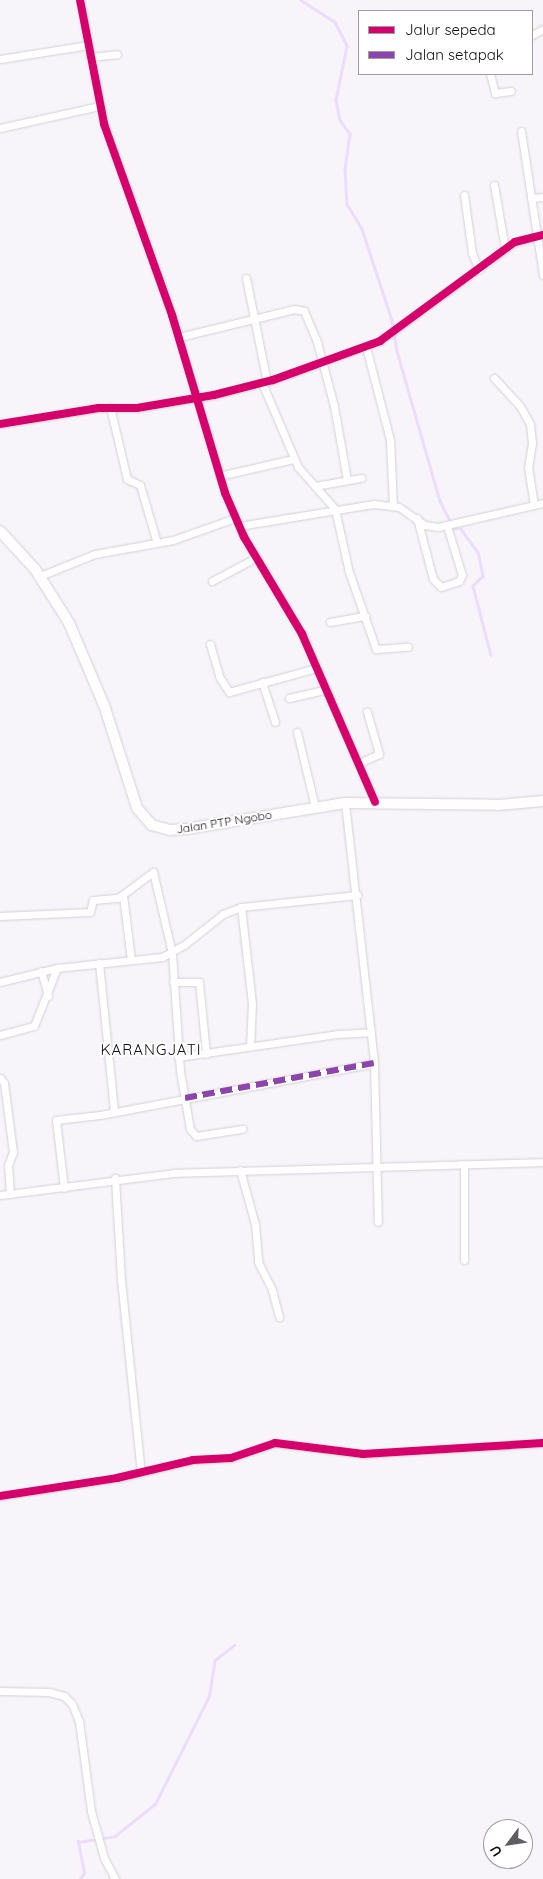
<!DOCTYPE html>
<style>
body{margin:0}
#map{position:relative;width:543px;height:1879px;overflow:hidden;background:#f7f5f9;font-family:Quicksand,sans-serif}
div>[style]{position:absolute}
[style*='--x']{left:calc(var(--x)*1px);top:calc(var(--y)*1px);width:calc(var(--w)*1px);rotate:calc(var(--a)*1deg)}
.stream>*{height:2.5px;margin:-1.25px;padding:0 1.25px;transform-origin:1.25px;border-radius:1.25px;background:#ecdcfd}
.roads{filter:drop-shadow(0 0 1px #d3d1d5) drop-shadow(0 0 1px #d3d1d5)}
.minor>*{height:7px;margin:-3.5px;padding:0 3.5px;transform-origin:3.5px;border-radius:3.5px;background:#fefefe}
.secondary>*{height:10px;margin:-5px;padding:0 5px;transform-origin:5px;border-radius:5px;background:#fefefe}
.quiet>*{height:6px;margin-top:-3px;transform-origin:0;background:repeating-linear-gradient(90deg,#8e44ad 0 12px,transparent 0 18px)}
.cycleway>*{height:8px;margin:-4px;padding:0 4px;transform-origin:4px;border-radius:4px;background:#d6006c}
span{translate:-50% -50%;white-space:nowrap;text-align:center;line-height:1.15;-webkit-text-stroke:4px #fff;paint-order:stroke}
.street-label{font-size:12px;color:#0e0d10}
.quarter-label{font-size:15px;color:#0e0d10;letter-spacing:1px}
.legend{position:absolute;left:358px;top:10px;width:175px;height:65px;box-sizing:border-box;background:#fff;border:1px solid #9f9e9f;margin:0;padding:6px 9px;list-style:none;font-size:15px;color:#0e0d10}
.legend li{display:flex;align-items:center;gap:10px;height:25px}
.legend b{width:25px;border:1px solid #9f9e9f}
.north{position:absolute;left:483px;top:1819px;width:50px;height:50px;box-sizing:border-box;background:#fff;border:1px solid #9f9e9f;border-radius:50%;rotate:239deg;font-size:14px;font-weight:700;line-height:20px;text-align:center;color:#0e0d10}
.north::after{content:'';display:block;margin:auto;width:18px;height:22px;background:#605e62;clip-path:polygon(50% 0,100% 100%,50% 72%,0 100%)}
</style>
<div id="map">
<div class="stream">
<div style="--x:301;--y:0;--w:40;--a:32.9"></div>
<div style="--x:335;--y:22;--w:27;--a:63"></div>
<div style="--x:347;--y:46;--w:55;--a:101.5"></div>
<div style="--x:336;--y:100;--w:20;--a:79"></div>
<div style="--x:340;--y:120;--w:17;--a:54"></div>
<div style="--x:350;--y:134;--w:34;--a:98"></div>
<div style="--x:345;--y:168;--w:36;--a:87"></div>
<div style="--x:347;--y:204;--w:29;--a:59"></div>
<div style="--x:362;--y:229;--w:96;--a:71.8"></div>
<div style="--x:392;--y:320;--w:31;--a:81"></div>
<div style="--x:397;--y:351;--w:156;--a:74"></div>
<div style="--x:440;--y:501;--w:31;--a:63"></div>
<div style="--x:454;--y:529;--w:7;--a:0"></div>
<div style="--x:461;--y:529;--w:29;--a:54"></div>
<div style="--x:478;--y:552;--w:25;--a:78"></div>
<div style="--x:483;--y:576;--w:14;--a:135"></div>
<div style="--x:473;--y:586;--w:71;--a:75.4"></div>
<div style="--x:80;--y:1879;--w:7;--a:-56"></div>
<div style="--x:84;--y:1873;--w:32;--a:-101"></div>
<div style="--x:78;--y:1842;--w:37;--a:-9"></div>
<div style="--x:115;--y:1836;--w:51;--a:-38.7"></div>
<div style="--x:155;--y:1804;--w:121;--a:-63.4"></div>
<div style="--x:209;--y:1696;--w:36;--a:-81"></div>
<div style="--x:215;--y:1660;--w:24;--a:-38"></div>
</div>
<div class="roads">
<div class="minor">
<div style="--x:80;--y:0;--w:126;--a:79"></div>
<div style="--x:104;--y:124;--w:203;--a:70.4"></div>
<div style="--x:172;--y:315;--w:186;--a:73.4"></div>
<div style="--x:225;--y:493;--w:48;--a:66.6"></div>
<div style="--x:244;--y:537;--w:113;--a:59.1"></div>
<div style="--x:302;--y:634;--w:183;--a:66.5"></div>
<div style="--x:532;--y:35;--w:13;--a:-29"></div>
<div style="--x:90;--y:57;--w:27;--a:-6"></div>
<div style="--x:0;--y:59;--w:90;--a:-8.9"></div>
<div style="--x:490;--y:74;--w:20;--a:75"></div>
<div style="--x:495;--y:93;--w:16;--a:-7"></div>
<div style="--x:0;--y:128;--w:101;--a:-12.5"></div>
<div style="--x:521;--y:131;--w:146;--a:81.3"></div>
<div style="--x:494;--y:185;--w:65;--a:80.2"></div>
<div style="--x:464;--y:195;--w:59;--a:82.1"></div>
<div style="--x:472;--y:253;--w:18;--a:68"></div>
<div style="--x:531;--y:198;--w:12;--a:-5"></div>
<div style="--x:246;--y:278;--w:106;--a:78.6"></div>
<div style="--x:179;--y:337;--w:119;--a:-13.6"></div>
<div style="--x:295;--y:309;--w:9;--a:13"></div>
<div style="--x:304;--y:311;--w:34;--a:67"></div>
<div style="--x:317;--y:342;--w:66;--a:75.1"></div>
<div style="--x:334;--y:406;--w:75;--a:80"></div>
<div style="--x:366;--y:347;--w:96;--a:75.5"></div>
<div style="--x:390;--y:440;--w:65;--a:87.4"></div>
<div style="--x:494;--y:378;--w:38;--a:47"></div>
<div style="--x:520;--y:406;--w:21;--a:61"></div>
<div style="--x:530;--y:424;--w:19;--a:84"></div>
<div style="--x:532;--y:443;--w:24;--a:99"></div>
<div style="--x:528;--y:467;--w:38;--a:81"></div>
<div style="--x:262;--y:383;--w:91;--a:66.8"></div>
<div style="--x:298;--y:467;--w:56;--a:48.6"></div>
<div style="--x:335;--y:509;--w:65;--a:77.5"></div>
<div style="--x:349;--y:572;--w:82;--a:70.7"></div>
<div style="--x:376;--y:649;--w:32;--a:-4"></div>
<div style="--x:110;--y:407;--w:74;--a:76.7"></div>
<div style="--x:127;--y:479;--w:14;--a:25"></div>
<div style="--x:140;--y:485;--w:60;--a:73.7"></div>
<div style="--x:0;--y:424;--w:100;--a:-9.2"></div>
<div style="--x:99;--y:408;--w:38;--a:0"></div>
<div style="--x:137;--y:408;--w:78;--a:-9.6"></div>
<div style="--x:214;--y:395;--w:61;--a:-14.3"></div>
<div style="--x:273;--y:380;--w:114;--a:-20"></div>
<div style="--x:380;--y:341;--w:167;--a:-36.3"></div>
<div style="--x:515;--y:242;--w:29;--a:-14"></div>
<div style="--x:219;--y:476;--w:76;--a:-12.9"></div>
<div style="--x:315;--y:486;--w:47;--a:-9.9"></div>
<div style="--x:417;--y:518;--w:63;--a:75.3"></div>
<div style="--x:433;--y:579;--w:11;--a:45"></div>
<div style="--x:441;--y:587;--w:19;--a:-18"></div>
<div style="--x:459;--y:581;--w:7;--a:-63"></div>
<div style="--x:462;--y:575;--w:51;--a:-107"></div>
<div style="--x:239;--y:526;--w:137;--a:-9.3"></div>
<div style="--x:374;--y:504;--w:25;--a:7"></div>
<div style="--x:399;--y:507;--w:32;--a:35"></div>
<div style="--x:425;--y:525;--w:13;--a:9"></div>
<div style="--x:438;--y:527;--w:108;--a:-12.9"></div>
<div style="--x:40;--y:576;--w:59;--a:-21.8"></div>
<div style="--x:95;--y:554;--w:79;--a:-10.2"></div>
<div style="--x:173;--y:540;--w:66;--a:-19.5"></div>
<div style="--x:212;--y:581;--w:51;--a:-28.1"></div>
<div style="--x:330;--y:622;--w:36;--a:-10"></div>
<div style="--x:210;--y:644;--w:35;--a:74"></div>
<div style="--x:220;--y:678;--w:17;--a:57"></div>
<div style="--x:229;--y:692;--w:91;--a:-15.3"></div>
<div style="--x:262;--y:682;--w:42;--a:72"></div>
<div style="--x:289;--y:698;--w:39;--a:-13"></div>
<div style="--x:297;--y:732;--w:77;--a:76.5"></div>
<div style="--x:359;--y:763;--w:22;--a:-24"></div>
<div style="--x:379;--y:754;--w:44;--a:-105.9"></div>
<div style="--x:345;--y:803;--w:262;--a:83.6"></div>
<div style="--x:374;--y:1063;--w:159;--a:88.6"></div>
<div style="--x:123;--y:895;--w:65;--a:83"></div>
<div style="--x:241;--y:907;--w:98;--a:83.5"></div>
<div style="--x:252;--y:1004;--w:42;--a:92.7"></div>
<div style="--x:0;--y:916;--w:90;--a:-2.5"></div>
<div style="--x:90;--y:912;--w:12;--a:-76"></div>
<div style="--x:93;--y:900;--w:25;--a:-5"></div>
<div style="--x:118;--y:898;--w:44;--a:-36.6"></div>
<div style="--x:153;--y:872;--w:83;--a:76.8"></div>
<div style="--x:172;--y:953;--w:118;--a:86.1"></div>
<div style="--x:180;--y:1071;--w:59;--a:80.2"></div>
<div style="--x:190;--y:1129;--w:9;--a:49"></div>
<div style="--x:196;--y:1136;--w:47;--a:-8.7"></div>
<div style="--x:99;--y:963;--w:149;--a:84.2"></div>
<div style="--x:41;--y:971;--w:26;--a:74"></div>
<div style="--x:0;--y:982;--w:59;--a:-13.8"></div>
<div style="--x:57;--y:968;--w:106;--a:-6"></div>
<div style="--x:162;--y:957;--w:25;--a:-29"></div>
<div style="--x:184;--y:945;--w:50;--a:-38.5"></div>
<div style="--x:223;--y:914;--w:19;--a:-21"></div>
<div style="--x:241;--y:907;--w:117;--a:-5.9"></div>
<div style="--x:173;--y:982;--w:26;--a:0"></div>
<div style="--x:199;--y:982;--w:72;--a:84.4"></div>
<div style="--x:0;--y:1035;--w:35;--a:-15"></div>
<div style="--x:34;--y:1026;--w:62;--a:-68.4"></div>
<div style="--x:178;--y:1057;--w:162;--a:-8.2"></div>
<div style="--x:338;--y:1034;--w:33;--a:-3"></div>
<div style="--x:0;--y:1078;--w:6;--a:51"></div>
<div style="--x:4;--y:1083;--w:70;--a:82.6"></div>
<div style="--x:13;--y:1152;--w:14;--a:111"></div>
<div style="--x:8;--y:1165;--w:29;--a:86"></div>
<div style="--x:464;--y:1164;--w:96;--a:90"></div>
<div style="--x:240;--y:1170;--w:56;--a:74.5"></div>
<div style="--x:255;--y:1224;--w:38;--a:85"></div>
<div style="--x:258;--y:1262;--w:31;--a:63"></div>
<div style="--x:272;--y:1290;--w:28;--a:75"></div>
<div style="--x:115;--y:1178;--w:102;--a:86.6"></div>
<div style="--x:121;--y:1280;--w:194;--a:84.1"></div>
<div style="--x:64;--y:1188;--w:68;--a:-96.7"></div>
<div style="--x:56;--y:1120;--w:44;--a:-6.5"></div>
<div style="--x:100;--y:1115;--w:279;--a:-10.7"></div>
<div style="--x:0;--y:1195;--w:175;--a:-7.2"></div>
<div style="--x:174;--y:1173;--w:369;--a:-1.7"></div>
<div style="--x:0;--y:1496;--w:118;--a:-8.7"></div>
<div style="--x:117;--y:1478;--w:78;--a:-13.3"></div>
<div style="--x:193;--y:1460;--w:38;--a:-3"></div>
<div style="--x:231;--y:1458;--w:46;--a:-18.8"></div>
<div style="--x:275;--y:1443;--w:89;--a:7.1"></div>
<div style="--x:363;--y:1454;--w:180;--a:-3.5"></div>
<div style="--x:0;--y:1691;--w:49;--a:1.2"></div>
<div style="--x:49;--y:1692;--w:16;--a:15"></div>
<div style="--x:64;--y:1696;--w:11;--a:45"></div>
<div style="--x:72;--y:1704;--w:18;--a:68"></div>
<div style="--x:79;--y:1721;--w:91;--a:82.4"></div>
<div style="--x:91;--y:1811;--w:49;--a:74.5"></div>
<div style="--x:104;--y:1858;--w:24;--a:62"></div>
</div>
<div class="secondary">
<div style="--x:0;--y:531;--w:52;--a:47.4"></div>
<div style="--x:35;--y:569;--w:64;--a:57.8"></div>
<div style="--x:69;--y:623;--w:89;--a:66.9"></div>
<div style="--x:104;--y:705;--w:108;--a:72.2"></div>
<div style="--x:137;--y:808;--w:23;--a:49"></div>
<div style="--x:152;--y:825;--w:19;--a:16"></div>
<div style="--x:170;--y:830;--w:16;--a:-4"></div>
<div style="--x:186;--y:829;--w:161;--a:-9.3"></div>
<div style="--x:345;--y:803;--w:153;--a:0.7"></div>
<div style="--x:498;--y:805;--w:45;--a:-5.1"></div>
</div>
</div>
<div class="quiet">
<div style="--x:185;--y:1098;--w:192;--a:-10.5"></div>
</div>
<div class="cycleway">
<div style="--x:80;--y:0;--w:126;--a:79"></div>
<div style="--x:104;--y:124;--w:203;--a:70.4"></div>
<div style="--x:172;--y:315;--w:186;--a:73.4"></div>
<div style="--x:225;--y:493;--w:48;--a:66.6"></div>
<div style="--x:244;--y:537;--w:113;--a:59.1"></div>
<div style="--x:302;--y:634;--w:183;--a:66.5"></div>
<div style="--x:0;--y:424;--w:100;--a:-9.2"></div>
<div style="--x:99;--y:408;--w:38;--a:0"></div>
<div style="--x:137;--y:408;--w:78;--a:-9.6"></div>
<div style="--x:214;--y:395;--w:61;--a:-14.3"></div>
<div style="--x:273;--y:380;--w:114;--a:-20"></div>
<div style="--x:380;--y:341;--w:167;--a:-36.3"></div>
<div style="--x:515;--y:242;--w:29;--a:-14"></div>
<div style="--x:0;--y:1496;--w:118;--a:-8.7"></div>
<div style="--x:117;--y:1478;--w:78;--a:-13.3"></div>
<div style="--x:193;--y:1460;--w:38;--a:-3"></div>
<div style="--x:231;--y:1458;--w:46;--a:-18.8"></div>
<div style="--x:275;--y:1443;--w:89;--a:7.1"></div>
<div style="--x:363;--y:1454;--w:180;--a:-3.5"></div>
</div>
<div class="street-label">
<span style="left:224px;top:822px;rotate:-9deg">Jalan PTP Ngobo</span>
</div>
<div class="quarter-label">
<span style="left:151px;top:1050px">KARANGJATI</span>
</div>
<ul class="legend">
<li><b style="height:6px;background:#d6006c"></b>Jalur sepeda</li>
<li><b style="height:6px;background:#8e44ad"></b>Jalan setapak</li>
</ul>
<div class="north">U</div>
</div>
